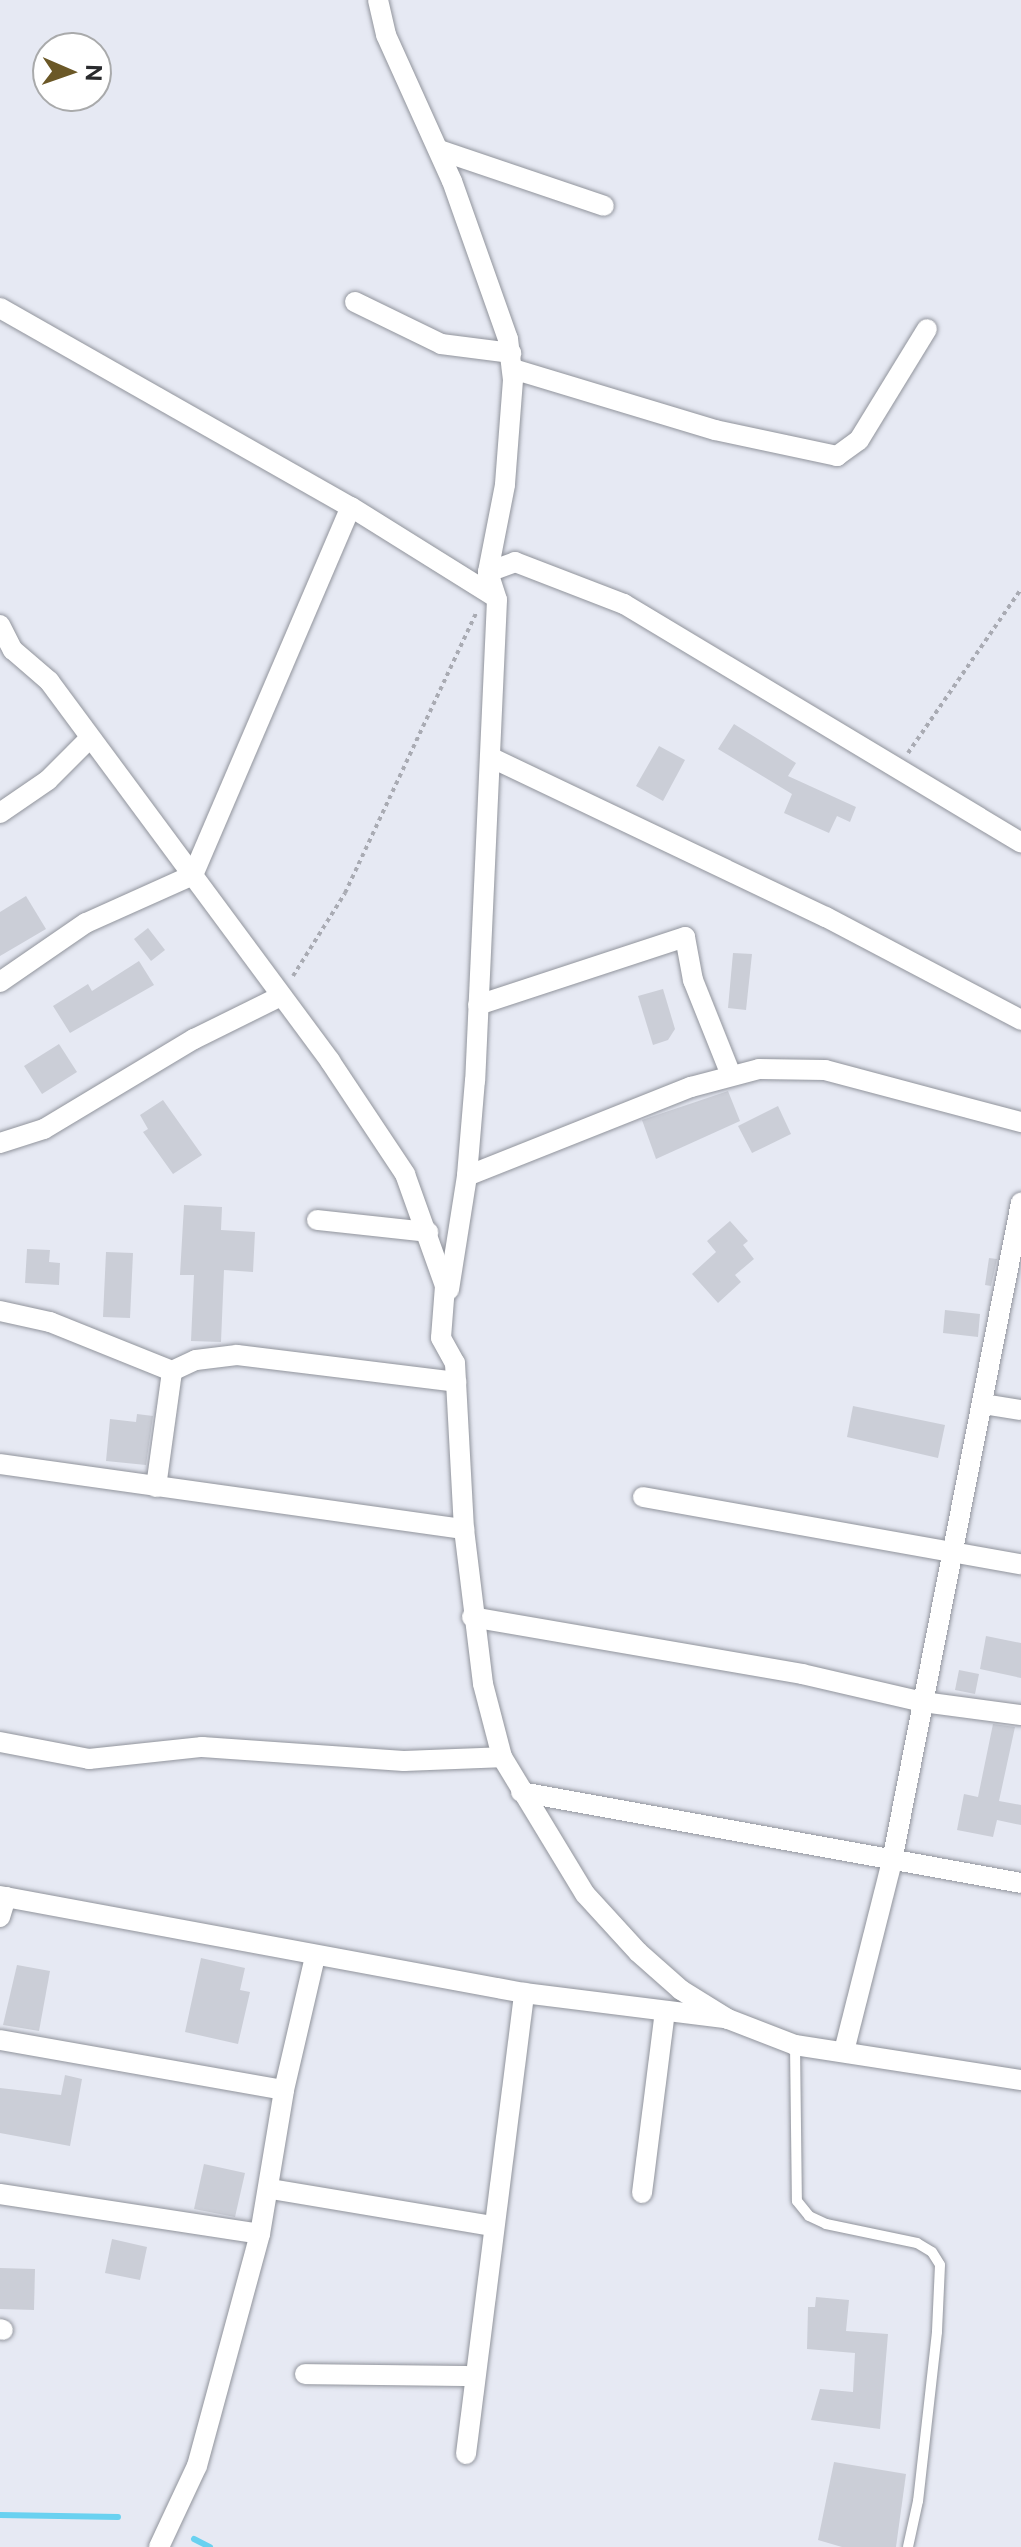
<!DOCTYPE html>
<style>
body{margin:0}
#map{position:relative;width:1021px;height:2547px;overflow:hidden;background:#e6e9f3;font-family:"Public Sans",sans-serif}
div>[style]{position:absolute}
[style*='--x']{left:calc(var(--x)*1px);top:calc(var(--y)*1px);width:calc(var(--w)*1px);rotate:calc(var(--a)*1deg)}
.stream>*{height:6px;margin:-3px;padding:0 3px;transform-origin:3px;border-radius:3px;background:#69d1f0}
.building>*{inset:0;background:#cbced7}
.path>*{height:4px;margin-top:-2px;transform-origin:0;background:repeating-linear-gradient(90deg,#a9abb3 0 4px,transparent 0 8px)}
.roads{filter:drop-shadow(0 0 2px #91949c) drop-shadow(0 0 2px #91949c)}
.lane>*{height:10px;margin:-5px;padding:0 5px;transform-origin:5px;border-radius:5px;background:#fff}
.street>*{height:20px;margin:-10px;padding:0 10px;transform-origin:10px;border-radius:10px;background:#fff}
span{translate:-50% -50%;white-space:nowrap;text-align:center;line-height:1.15;-webkit-text-stroke:7px #fff;paint-order:stroke}
.north{position:absolute;left:32px;top:32px;width:80px;height:80px;box-sizing:border-box;background:#fff;border:2px solid #a9aaab;border-radius:50%;rotate:92deg;font-size:22px;font-weight:700;line-height:32px;text-align:center;color:#292a2d}
.north::after{content:'';display:block;margin:auto;width:28px;height:36px;background:#6b5827;clip-path:polygon(50% 0,100% 100%,50% 72%,0 100%)}
</style>
<div id="map">
<div class="stream">
<div style="--x:0;--y:2515;--w:118;--a:1"></div>
<div style="--x:194;--y:2539;--w:18;--a:27"></div>
</div>
<div class="building">
<div style="clip-path:polygon(734px 724px,796px 763px,788px 776px,856px 807px,850px 822px,837px 816px,829px 833px,784px 813px,792px 794px,718px 749px)"></div>
<div style="clip-path:polygon(659px 746px,685px 760px,663px 801px,636px 786px)"></div>
<div style="clip-path:polygon(26px 896px,46px 929px,0 956px,0 912px)"></div>
<div style="clip-path:polygon(148px 928px,165px 950px,151px 961px,134px 939px)"></div>
<div style="clip-path:polygon(733px 953px,752px 954px,746px 1010px,728px 1008px)"></div>
<div style="clip-path:polygon(139px 961px,154px 985px,70px 1033px,53px 1006px,88px 984px,92px 991px)"></div>
<div style="clip-path:polygon(663px 989px,675px 1029px,668px 1040px,653px 1045px,638px 996px)"></div>
<div style="clip-path:polygon(59px 1044px,77px 1072px,42px 1094px,24px 1066px)"></div>
<div style="clip-path:polygon(728px 1091px,740px 1121px,656px 1159px,642px 1120px)"></div>
<div style="clip-path:polygon(163px 1100px,202px 1155px,173px 1174px,143px 1132px,148px 1129px,140px 1115px)"></div>
<div style="clip-path:polygon(778px 1106px,791px 1134px,752px 1153px,738px 1126px)"></div>
<div style="clip-path:polygon(184px 1205px,222px 1207px,221px 1230px,255px 1232px,253px 1272px,224px 1270px,221px 1342px,191px 1341px,194px 1275px,180px 1275px)"></div>
<div style="clip-path:polygon(730px 1221px,748px 1241px,743px 1245px,754px 1259px,735px 1275px,741px 1282px,718px 1303px,692px 1274px,716px 1252px,707px 1241px)"></div>
<div style="clip-path:polygon(27px 1249px,50px 1250px,49px 1262px,60px 1263px,59px 1285px,25px 1283px)"></div>
<div style="clip-path:polygon(106px 1252px,133px 1253px,130px 1318px,103px 1317px)"></div>
<div style="clip-path:polygon(989px 1258px,997px 1259px,991px 1286px,985px 1285px)"></div>
<div style="clip-path:polygon(945px 1310px,980px 1314px,978px 1337px,943px 1333px)"></div>
<div style="clip-path:polygon(853px 1406px,945px 1425px,938px 1458px,847px 1437px)"></div>
<div style="clip-path:polygon(137px 1414px,153px 1416px,146px 1465px,106px 1461px,110px 1419px,136px 1422px)"></div>
<div style="clip-path:polygon(986px 1636px,1021px 1643px,1021px 1678px,980px 1669px)"></div>
<div style="clip-path:polygon(959px 1670px,979px 1674px,975px 1694px,955px 1690px)"></div>
<div style="clip-path:polygon(993px 1724px,1015px 1727px,999px 1801px,1021px 1805px,1021px 1825px,997px 1820px,993px 1837px,957px 1830px,964px 1794px,978px 1797px)"></div>
<div style="clip-path:polygon(201px 1958px,245px 1968px,240px 1990px,250px 1992px,238px 2044px,185px 2032px)"></div>
<div style="clip-path:polygon(17px 1965px,50px 1971px,39px 2031px,3px 2025px)"></div>
<div style="clip-path:polygon(65px 2075px,82px 2079px,70px 2146px,0 2133px,0 2088px,61px 2095px)"></div>
<div style="clip-path:polygon(204px 2164px,245px 2173px,235px 2217px,194px 2209px)"></div>
<div style="clip-path:polygon(112px 2239px,147px 2247px,140px 2280px,105px 2273px)"></div>
<div style="clip-path:polygon(0 2268px,35px 2269px,34px 2310px,0 2309px)"></div>
<div style="clip-path:polygon(816px 2297px,849px 2300px,846px 2331px,888px 2334px,880px 2429px,811px 2420px,820px 2389px,853px 2392px,855px 2353px,807px 2349px,808px 2307px,815px 2307px)"></div>
<div style="clip-path:polygon(834px 2462px,906px 2474px,896px 2547px,842px 2547px,818px 2540px)"></div>
</div>
<div class="path">
<div style="--x:908;--y:753;--w:199;--a:-55.4"></div>
<div style="--x:293;--y:976;--w:98;--a:-57.9"></div>
<div style="--x:345;--y:893;--w:309;--a:-64.9"></div>
</div>
<div class="roads">
<div class="lane">
<div style="--x:795;--y:2045;--w:156;--a:89.3"></div>
<div style="--x:797;--y:2201;--w:19;--a:51"></div>
<div style="--x:809;--y:2216;--w:19;--a:25"></div>
<div style="--x:826;--y:2224;--w:93;--a:11.8"></div>
<div style="--x:917;--y:2243;--w:17;--a:31"></div>
<div style="--x:932;--y:2252;--w:15;--a:58"></div>
<div style="--x:940;--y:2265;--w:67;--a:92.6"></div>
<div style="--x:937;--y:2332;--w:170;--a:96.4"></div>
<div style="--x:918;--y:2501;--w:47;--a:102.3"></div>
</div>
<div class="street">
<div style="--x:378;--y:0;--w:36;--a:77"></div>
<div style="--x:386;--y:35;--w:160;--a:65.7"></div>
<div style="--x:452;--y:181;--w:168;--a:70.5"></div>
<div style="--x:508;--y:339;--w:41;--a:83"></div>
<div style="--x:513;--y:380;--w:105;--a:94.4"></div>
<div style="--x:505;--y:485;--w:89;--a:101.1"></div>
<div style="--x:488;--y:572;--w:29;--a:72"></div>
<div style="--x:497;--y:600;--w:481;--a:92.6"></div>
<div style="--x:475;--y:1080;--w:96;--a:94.8"></div>
<div style="--x:467;--y:1176;--w:115;--a:99"></div>
<div style="--x:439;--y:150;--w:174;--a:18.7"></div>
<div style="--x:355;--y:302;--w:96;--a:26"></div>
<div style="--x:441;--y:344;--w:71;--a:7.3"></div>
<div style="--x:0;--y:308;--w:403;--a:29.6"></div>
<div style="--x:351;--y:507;--w:170;--a:32"></div>
<div style="--x:513;--y:369;--w:211;--a:16.8"></div>
<div style="--x:715;--y:430;--w:125;--a:12"></div>
<div style="--x:837;--y:456;--w:27;--a:-36"></div>
<div style="--x:859;--y:440;--w:130;--a:-58.5"></div>
<div style="--x:488;--y:572;--w:29;--a:-20"></div>
<div style="--x:515;--y:562;--w:117;--a:21.1"></div>
<div style="--x:624;--y:604;--w:463;--a:31"></div>
<div style="--x:0;--y:625;--w:28;--a:63"></div>
<div style="--x:13;--y:650;--w:48;--a:40.7"></div>
<div style="--x:49;--y:681;--w:473;--a:53.5"></div>
<div style="--x:330;--y:1061;--w:136;--a:56.4"></div>
<div style="--x:405;--y:1174;--w:119;--a:70.3"></div>
<div style="--x:445;--y:1286;--w:52;--a:94.4"></div>
<div style="--x:441;--y:1338;--w:29;--a:61"></div>
<div style="--x:455;--y:1363;--w:166;--a:86.9"></div>
<div style="--x:464;--y:1529;--w:156;--a:83"></div>
<div style="--x:483;--y:1684;--w:75;--a:75.4"></div>
<div style="--x:502;--y:1757;--w:160;--a:58.8"></div>
<div style="--x:585;--y:1894;--w:79;--a:47.6"></div>
<div style="--x:638;--y:1952;--w:57;--a:41.5"></div>
<div style="--x:681;--y:1990;--w:55;--a:31.7"></div>
<div style="--x:728;--y:2019;--w:72;--a:21.2"></div>
<div style="--x:795;--y:2045;--w:229;--a:8.8"></div>
<div style="--x:490;--y:757;--w:372;--a:25.5"></div>
<div style="--x:826;--y:917;--w:221;--a:27.8"></div>
<div style="--x:0;--y:813;--w:58;--a:-34.5"></div>
<div style="--x:48;--y:780;--w:59;--a:-45"></div>
<div style="--x:0;--y:982;--w:104;--a:-34.5"></div>
<div style="--x:86;--y:923;--w:117;--a:-24.2"></div>
<div style="--x:193;--y:875;--w:400;--a:-66.8"></div>
<div style="--x:478;--y:1005;--w:218;--a:-18.2"></div>
<div style="--x:685;--y:937;--w:44;--a:79.5"></div>
<div style="--x:693;--y:980;--w:102;--a:68.2"></div>
<div style="--x:0;--y:1143;--w:46;--a:-17.7"></div>
<div style="--x:44;--y:1129;--w:175;--a:-31"></div>
<div style="--x:194;--y:1039;--w:97;--a:-26.3"></div>
<div style="--x:467;--y:1176;--w:241;--a:-21.7"></div>
<div style="--x:691;--y:1087;--w:70;--a:-14.8"></div>
<div style="--x:759;--y:1069;--w:66;--a:0.9"></div>
<div style="--x:825;--y:1070;--w:203;--a:14.9"></div>
<div style="--x:317;--y:1220;--w:112;--a:6.2"></div>
<div style="--x:0;--y:1311;--w:51;--a:12.4"></div>
<div style="--x:50;--y:1322;--w:131;--a:21.9"></div>
<div style="--x:172;--y:1371;--w:26;--a:-25"></div>
<div style="--x:196;--y:1360;--w:41;--a:-7"></div>
<div style="--x:237;--y:1355;--w:221;--a:7"></div>
<div style="--x:983;--y:1404;--w:38;--a:9"></div>
<div style="--x:0;--y:1464;--w:469;--a:8"></div>
<div style="--x:156;--y:1487;--w:117;--a:-82.1"></div>
<div style="--x:643;--y:1497;--w:384;--a:10.1"></div>
<div style="--x:472;--y:1617;--w:335;--a:9.8"></div>
<div style="--x:802;--y:1674;--w:124;--a:13"></div>
<div style="--x:923;--y:1702;--w:99;--a:7.6"></div>
<div style="--x:0;--y:1742;--w:91;--a:10.8"></div>
<div style="--x:89;--y:1759;--w:114;--a:-6.1"></div>
<div style="--x:202;--y:1747;--w:202;--a:4"></div>
<div style="--x:404;--y:1761;--w:98;--a:-2.3"></div>
<div style="--x:521;--y:1792;--w:508;--a:10.31"></div>
<div style="--x:0;--y:1896;--w:533;--a:10.49"></div>
<div style="--x:524;--y:1993;--w:202;--a:7.1"></div>
<div style="--x:0;--y:1917;--w:21;--a:-73"></div>
<div style="--x:0;--y:2040;--w:288;--a:10"></div>
<div style="--x:844;--y:2051;--w:196;--a:-75.8"></div>
<div style="--x:892;--y:1861;--w:671;--a:-78.91"></div>
<div style="--x:271;--y:2189;--w:225;--a:9.5"></div>
<div style="--x:642;--y:2193;--w:182;--a:-82.8"></div>
<div style="--x:0;--y:2194;--w:263;--a:8.7"></div>
<div style="--x:0;--y:2329;--w:3;--a:18"></div>
<div style="--x:305;--y:2374;--w:169;--a:0.7"></div>
<div style="--x:466;--y:2454;--w:465;--a:-82.8"></div>
<div style="--x:159;--y:2547;--w:89;--a:-64.9"></div>
<div style="--x:197;--y:2466;--w:240;--a:-74.8"></div>
<div style="--x:260;--y:2234;--w:146;--a:-80.5"></div>
<div style="--x:284;--y:2090;--w:137;--a:-76.9"></div>
</div>
</div>
<div class="north">N</div>
</div>
